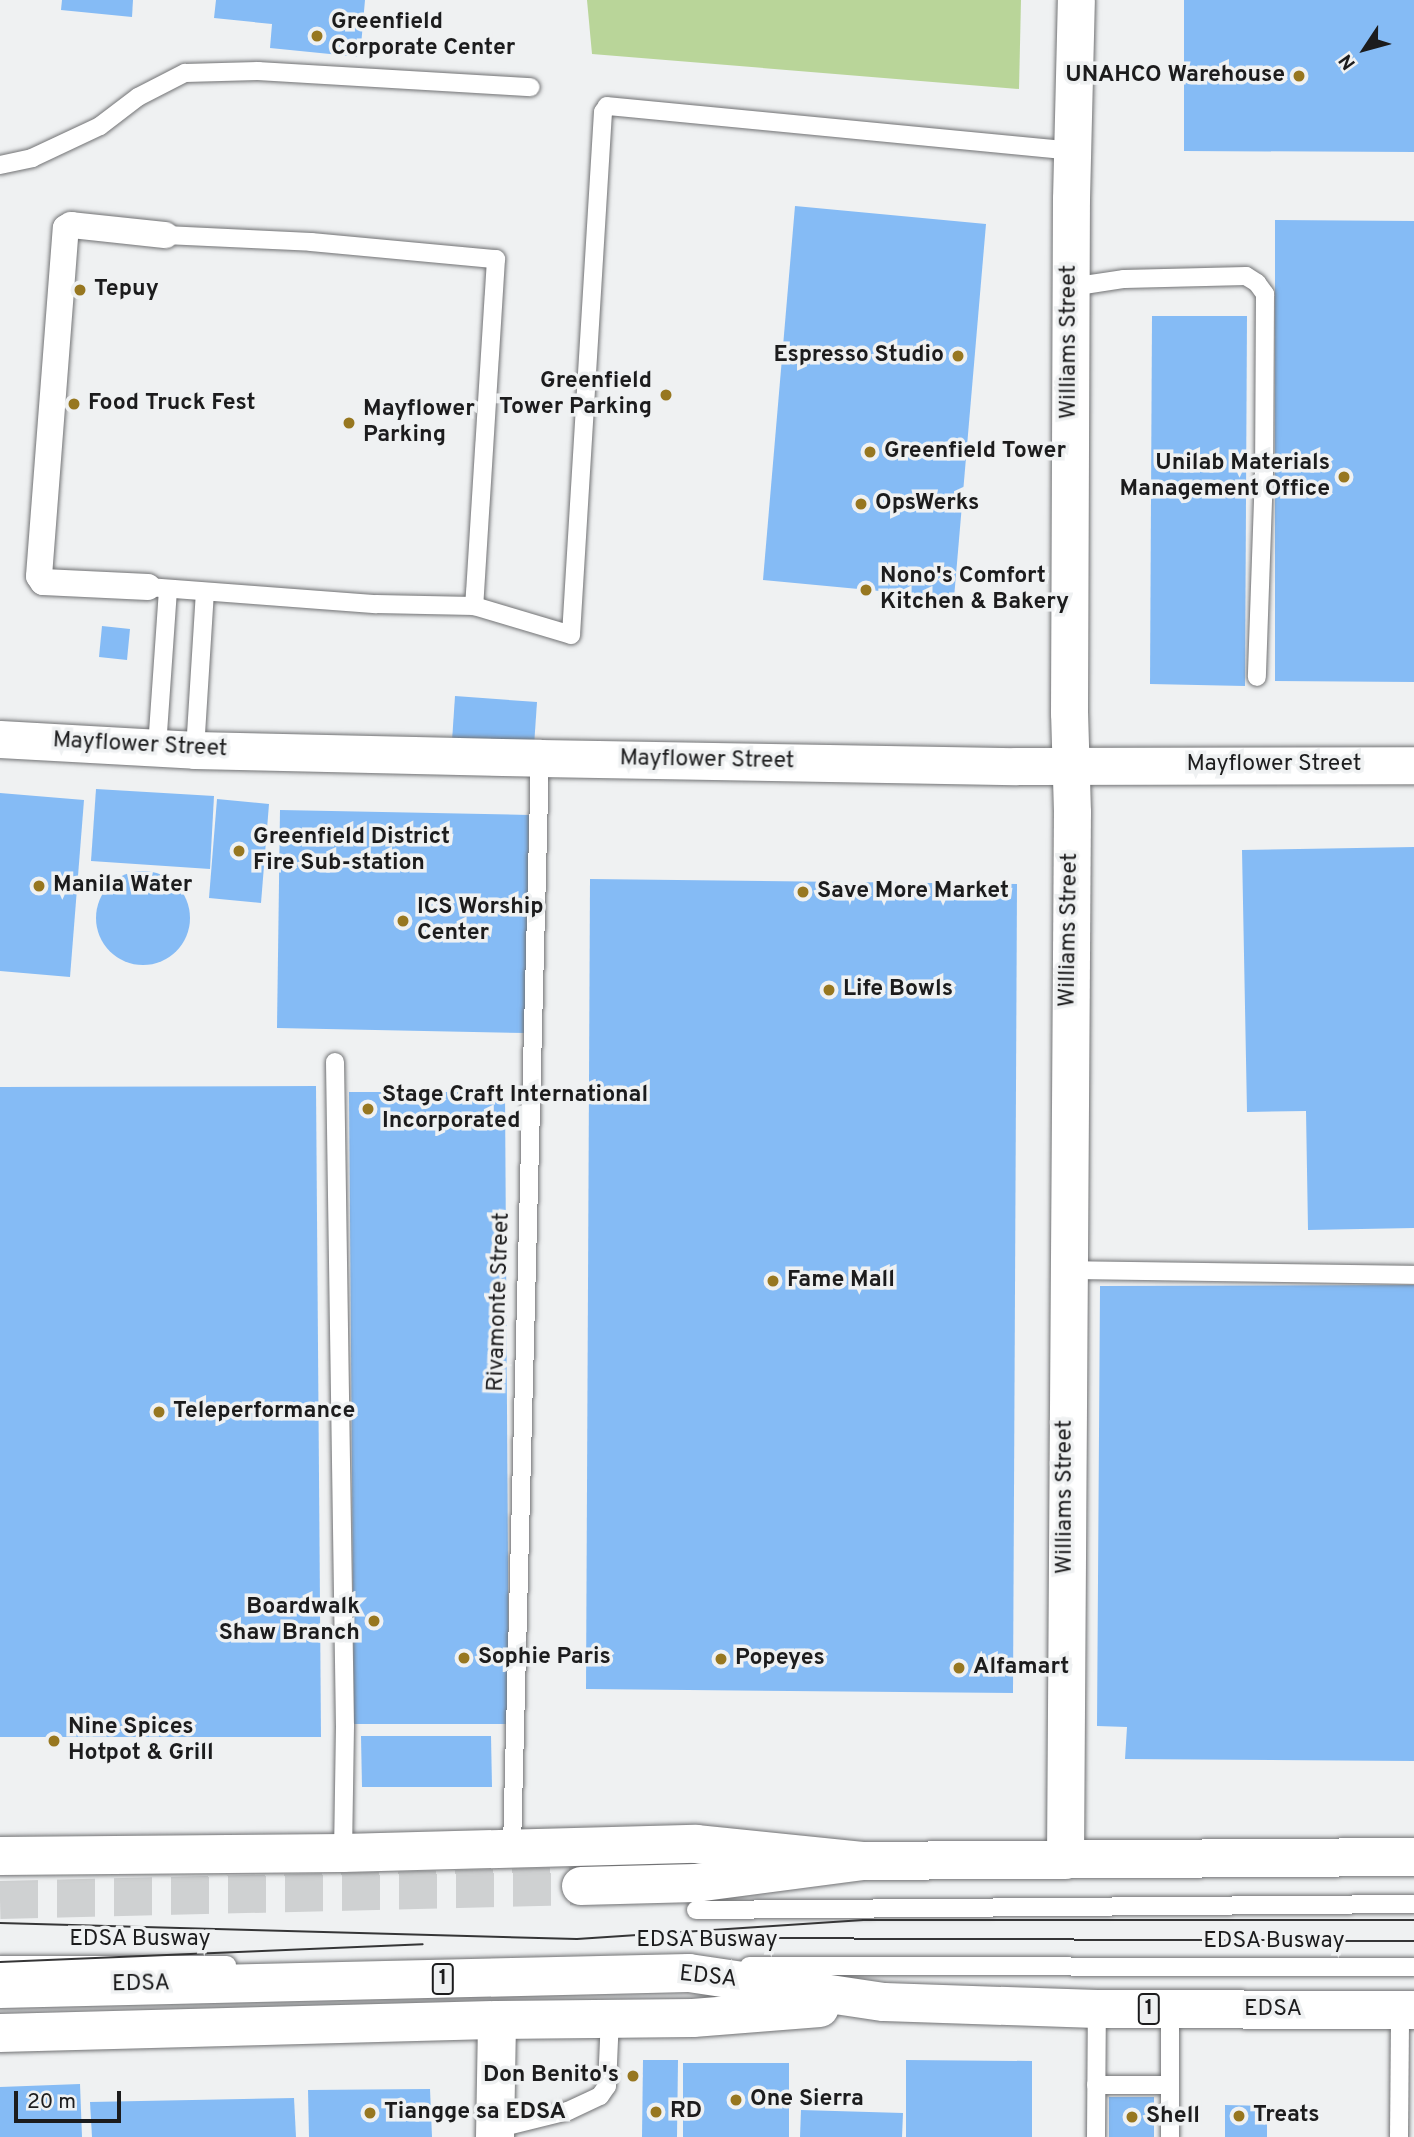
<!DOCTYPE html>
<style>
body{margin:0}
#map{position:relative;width:1414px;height:2137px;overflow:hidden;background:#eff1f2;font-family:Overpass,sans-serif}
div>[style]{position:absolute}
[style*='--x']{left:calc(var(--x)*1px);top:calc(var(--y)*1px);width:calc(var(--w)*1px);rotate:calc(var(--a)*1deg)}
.green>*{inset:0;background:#b9d599}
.building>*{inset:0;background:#85bbf5}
.round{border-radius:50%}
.trunk-tunnel>*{height:38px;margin-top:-19px;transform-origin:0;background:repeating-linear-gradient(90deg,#cfd1d2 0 38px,transparent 0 57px)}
.roads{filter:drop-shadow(0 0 2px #717274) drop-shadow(0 0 2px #717274)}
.service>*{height:18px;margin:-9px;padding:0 9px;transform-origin:9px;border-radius:9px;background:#fff}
.pedestrian>*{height:26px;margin:-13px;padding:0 13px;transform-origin:13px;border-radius:13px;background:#fff}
.minor>*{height:37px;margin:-18.5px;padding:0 18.5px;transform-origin:18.5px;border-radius:18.5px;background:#fff}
.secondary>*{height:38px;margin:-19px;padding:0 19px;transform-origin:19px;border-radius:19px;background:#fff}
.trunk>*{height:38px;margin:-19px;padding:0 19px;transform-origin:19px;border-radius:19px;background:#fff}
.tram>*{height:2px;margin:-1px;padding:0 1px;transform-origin:1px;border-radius:1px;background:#353536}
.dots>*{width:19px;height:19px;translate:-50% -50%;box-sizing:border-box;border:4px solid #eff1f2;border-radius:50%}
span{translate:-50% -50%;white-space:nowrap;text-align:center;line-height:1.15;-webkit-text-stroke:7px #eff1f2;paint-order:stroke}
.shield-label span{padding:2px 5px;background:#eff1f2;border:2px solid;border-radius:5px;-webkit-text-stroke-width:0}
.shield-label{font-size:21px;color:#1c1c1d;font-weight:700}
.poi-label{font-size:23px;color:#1c1c1d;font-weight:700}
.left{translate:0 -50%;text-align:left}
.right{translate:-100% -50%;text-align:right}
.street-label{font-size:23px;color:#1c1c1d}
.north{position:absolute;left:1330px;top:14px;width:70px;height:70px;-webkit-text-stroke:5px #eff1f2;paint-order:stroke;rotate:234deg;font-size:19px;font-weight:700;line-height:28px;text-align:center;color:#1c1c1d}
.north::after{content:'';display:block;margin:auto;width:24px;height:32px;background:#1c1c1d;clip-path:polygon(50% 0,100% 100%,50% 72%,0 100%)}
.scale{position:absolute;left:14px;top:2091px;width:107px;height:32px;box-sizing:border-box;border:4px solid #1c1c1d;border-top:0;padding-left:9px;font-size:21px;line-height:24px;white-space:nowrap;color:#1c1c1d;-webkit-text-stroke:5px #eff1f2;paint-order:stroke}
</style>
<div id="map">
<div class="green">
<div style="clip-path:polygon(587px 0,1021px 0,1019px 89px,592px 54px)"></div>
</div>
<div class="building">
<div style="clip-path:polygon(62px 0,133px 0,132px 17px,61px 10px)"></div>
<div style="clip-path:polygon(216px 0,365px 0,360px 57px,270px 48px,272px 24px,214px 18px)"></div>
<div style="clip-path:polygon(1184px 0,1414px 0,1414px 152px,1184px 151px)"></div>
<div style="clip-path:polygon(795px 206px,986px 224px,954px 598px,763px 580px)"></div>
<div style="clip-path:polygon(1275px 220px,1414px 221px,1414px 682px,1275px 681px)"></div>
<div style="clip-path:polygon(1152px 316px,1247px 316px,1245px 686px,1150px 684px)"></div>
<div style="clip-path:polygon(102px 626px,130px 629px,127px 660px,99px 657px)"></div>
<div style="clip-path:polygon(455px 696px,537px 702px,534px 746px,452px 741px)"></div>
<div style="clip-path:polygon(96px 789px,214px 796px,210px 869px,91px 861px)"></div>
<div style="clip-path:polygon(0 793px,84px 800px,70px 977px,0 971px)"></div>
<div style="clip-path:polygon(217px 799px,269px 804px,261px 903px,209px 898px)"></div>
<div style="clip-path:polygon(280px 810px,529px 815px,526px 1033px,277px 1028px)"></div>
<div style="clip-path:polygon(1414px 847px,1414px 1228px,1308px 1230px,1306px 1111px,1247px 1112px,1242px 850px)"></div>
<div class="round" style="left:96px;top:871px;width:94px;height:94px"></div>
<div style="clip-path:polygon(590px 879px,1017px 884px,1013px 1693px,586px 1689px)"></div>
<div style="clip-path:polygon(316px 1086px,321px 1737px,0 1737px,0 1087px)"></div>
<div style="clip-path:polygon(349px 1092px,505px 1092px,509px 1724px,354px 1724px)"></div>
<div style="clip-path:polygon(1414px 1285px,1414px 1761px,1125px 1759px,1127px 1727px,1097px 1726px,1100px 1286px)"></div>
<div style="clip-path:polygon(361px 1736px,491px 1736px,492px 1787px,362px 1787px)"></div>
<div style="clip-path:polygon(643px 2060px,678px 2060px,677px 2137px,642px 2137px)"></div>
<div style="clip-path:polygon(906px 2060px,1032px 2061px,1032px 2137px,906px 2137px)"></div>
<div style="clip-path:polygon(683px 2063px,789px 2063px,789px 2137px,683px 2137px)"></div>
<div style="clip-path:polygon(80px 2084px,82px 2137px,0 2137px,0 2087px)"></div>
<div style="clip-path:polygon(430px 2089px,432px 2137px,309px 2137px,308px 2090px)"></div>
<div style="clip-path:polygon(1109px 2097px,1154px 2097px,1154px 2137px,1109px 2137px)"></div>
<div style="clip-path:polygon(294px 2098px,296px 2137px,92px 2137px,90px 2102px)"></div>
<div style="clip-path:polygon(1225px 2105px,1267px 2106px,1267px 2137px,1225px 2137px)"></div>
<div style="clip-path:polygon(801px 2110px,903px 2113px,902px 2137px,800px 2137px)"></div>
</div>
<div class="trunk-tunnel">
<div style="--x:0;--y:1900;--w:581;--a:-1.38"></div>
</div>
<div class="roads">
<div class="service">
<div style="--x:0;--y:165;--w:33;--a:-12"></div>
<div style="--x:32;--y:158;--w:75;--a:-25.2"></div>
<div style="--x:100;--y:126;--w:48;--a:-37.3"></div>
<div style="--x:138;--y:97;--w:53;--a:-27.1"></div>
<div style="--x:185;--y:73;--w:73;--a:-1.6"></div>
<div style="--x:258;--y:71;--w:273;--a:3.4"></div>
<div style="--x:165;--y:235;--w:146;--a:2.7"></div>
<div style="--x:311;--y:242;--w:186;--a:5.3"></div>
<div style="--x:496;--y:259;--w:348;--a:93.6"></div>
<div style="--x:1071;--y:287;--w:54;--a:-8.6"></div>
<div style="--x:1124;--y:279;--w:122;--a:-1.4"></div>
<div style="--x:1246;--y:276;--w:13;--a:32"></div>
<div style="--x:1257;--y:283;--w:14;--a:54"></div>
<div style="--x:1265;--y:294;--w:178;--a:90.3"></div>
<div style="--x:1264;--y:472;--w:205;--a:92"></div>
<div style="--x:148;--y:587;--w:229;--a:4.3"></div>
<div style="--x:376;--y:604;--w:98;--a:1.2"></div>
<div style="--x:474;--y:606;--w:101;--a:16.6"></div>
<div style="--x:571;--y:635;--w:524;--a:-86.5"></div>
<div style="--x:603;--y:112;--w:7;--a:-56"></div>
<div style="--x:607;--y:106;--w:468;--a:5.5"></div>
<div style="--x:157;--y:747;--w:157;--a:-86"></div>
<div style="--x:195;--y:750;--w:158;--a:-86.4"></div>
<div style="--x:335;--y:1062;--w:664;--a:89.14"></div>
<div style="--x:345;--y:1726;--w:127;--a:90.9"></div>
<div style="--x:1067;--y:1270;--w:347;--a:0.8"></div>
<div style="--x:512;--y:1847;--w:1089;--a:-88.53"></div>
<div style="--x:696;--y:1910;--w:718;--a:-0.48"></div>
<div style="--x:0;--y:1965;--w:227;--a:0"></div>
<div style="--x:749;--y:1966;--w:665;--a:0.09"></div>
<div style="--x:1096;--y:2085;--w:74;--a:0"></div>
<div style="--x:495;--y:2129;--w:75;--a:-13.9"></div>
<div style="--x:568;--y:2111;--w:35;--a:-25"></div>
<div style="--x:600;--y:2096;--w:12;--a:-55"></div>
<div style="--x:607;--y:2086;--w:68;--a:-87.5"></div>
<div style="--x:1096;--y:2137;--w:128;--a:-89.6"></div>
<div style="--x:1170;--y:2137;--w:128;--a:-90"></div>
<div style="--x:1399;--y:2137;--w:127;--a:-89.5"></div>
</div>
<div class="pedestrian">
<div style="--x:148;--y:587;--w:105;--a:-177.3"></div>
<div style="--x:43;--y:582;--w:7;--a:-124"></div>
<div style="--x:39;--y:576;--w:349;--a:-85.6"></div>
<div style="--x:66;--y:228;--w:6;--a:-31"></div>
<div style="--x:71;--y:225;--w:95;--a:6.1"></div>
</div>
<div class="minor">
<div style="--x:0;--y:739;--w:195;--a:3.2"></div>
<div style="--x:195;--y:750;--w:345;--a:1.3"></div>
<div style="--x:540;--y:758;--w:476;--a:1"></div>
<div style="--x:1016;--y:766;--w:398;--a:-0.1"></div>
<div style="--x:1065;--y:1860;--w:1048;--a:-89.62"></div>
<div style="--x:1072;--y:812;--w:99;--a:-91.7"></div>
<div style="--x:1069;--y:713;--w:514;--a:-89.78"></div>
<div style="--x:1071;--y:199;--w:199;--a:-88.6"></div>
</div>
<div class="secondary">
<div style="--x:495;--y:2137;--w:117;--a:-89"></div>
</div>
<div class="trunk">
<div style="--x:0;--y:1856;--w:343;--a:-0.5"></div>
<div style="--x:343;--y:1853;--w:353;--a:-1.5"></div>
<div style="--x:696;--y:1844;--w:167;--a:5.8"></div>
<div style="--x:581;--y:1886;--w:115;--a:-1.5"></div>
<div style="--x:696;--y:1883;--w:167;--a:-7.5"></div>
<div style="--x:862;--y:1861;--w:552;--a:-0.42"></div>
<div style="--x:0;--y:1989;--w:689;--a:-1.33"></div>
<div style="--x:689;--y:1973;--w:197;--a:8.5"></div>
<div style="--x:884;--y:2002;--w:213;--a:1.9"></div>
<div style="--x:1097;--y:2009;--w:317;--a:0.2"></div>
<div style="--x:0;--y:2033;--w:497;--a:-1.5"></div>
<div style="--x:497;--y:2020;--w:196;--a:-0.6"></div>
<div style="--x:693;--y:2018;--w:127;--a:-4.5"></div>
</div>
</div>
<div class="tram">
<div style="--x:0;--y:1923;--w:577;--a:1.59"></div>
<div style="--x:577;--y:1939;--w:287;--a:-3.8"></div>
<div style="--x:863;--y:1920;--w:551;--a:0"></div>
<div style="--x:742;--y:1938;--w:672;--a:0.26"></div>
<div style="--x:0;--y:1962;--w:423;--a:-2.4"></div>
</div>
<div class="dots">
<div style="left:317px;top:36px;background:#977720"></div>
<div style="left:1299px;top:76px;background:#977720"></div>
<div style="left:80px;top:290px;background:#977720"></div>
<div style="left:958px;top:356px;background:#977720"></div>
<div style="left:666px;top:395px;background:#977720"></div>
<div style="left:74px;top:404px;background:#977720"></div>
<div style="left:349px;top:423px;background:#977720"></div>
<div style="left:870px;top:452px;background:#977720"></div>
<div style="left:1344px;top:477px;background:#977720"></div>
<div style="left:861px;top:504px;background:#977720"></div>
<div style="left:866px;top:590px;background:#977720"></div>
<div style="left:239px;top:851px;background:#977720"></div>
<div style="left:39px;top:886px;background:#977720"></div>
<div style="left:803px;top:892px;background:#977720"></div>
<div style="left:403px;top:921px;background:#977720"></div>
<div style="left:829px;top:990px;background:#977720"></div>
<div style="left:368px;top:1109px;background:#977720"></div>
<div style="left:773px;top:1281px;background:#977720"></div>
<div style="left:159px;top:1412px;background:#977720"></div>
<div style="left:374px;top:1621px;background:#977720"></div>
<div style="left:464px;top:1658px;background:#977720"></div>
<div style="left:721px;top:1659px;background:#977720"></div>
<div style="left:959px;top:1668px;background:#977720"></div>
<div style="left:54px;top:1741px;background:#977720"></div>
<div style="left:633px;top:2076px;background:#977720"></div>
<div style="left:736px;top:2100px;background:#977720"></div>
<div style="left:656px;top:2112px;background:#977720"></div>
<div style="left:370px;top:2113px;background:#977720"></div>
<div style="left:1239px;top:2116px;background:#977720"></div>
<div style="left:1132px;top:2117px;background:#977720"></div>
</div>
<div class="shield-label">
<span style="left:443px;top:1979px">1</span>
<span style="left:1149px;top:2009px">1</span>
</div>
<div class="poi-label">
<span class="left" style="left:331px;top:36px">Greenfield<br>Corporate Center</span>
<span class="right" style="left:1285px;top:76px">UNAHCO Warehouse</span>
<span class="left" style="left:94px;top:290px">Tepuy</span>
<span class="right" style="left:944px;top:356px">Espresso Studio</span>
<span class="right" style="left:652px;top:395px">Greenfield<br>Tower Parking</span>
<span class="left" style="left:88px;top:404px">Food Truck Fest</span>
<span class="left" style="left:363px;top:423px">Mayflower<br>Parking</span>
<span class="left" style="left:884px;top:452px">Greenfield Tower</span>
<span class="right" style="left:1330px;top:477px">Unilab Materials<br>Management Office</span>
<span class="left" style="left:875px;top:504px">OpsWerks</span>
<span class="left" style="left:880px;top:590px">Nono's Comfort<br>Kitchen &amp; Bakery</span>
<span class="left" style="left:253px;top:851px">Greenfield District<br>Fire Sub-station</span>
<span class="left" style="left:53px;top:886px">Manila Water</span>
<span class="left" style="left:817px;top:892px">Save More Market</span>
<span class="left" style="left:417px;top:921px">ICS Worship<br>Center</span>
<span class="left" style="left:843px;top:990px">Life Bowls</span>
<span class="left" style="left:382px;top:1109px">Stage Craft International<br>Incorporated</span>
<span class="left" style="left:787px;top:1281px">Fame Mall</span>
<span class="left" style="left:173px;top:1412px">Teleperformance</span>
<span class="right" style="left:360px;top:1621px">Boardwalk<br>Shaw Branch</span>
<span class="left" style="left:478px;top:1658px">Sophie Paris</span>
<span class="left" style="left:735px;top:1659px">Popeyes</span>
<span class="left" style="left:973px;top:1668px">Alfamart</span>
<span class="left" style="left:68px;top:1741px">Nine Spices<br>Hotpot &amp; Grill</span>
<span class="right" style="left:619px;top:2076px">Don Benito's</span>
<span class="left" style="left:750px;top:2100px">One Sierra</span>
<span class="left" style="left:670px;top:2112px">RD</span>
<span class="left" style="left:384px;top:2113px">Tiangge sa EDSA</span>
<span class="left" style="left:1253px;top:2116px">Treats</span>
<span class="left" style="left:1146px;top:2117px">Shell</span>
</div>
<div class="street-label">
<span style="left:1070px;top:342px;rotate:-90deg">Williams Street</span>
<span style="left:140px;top:746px;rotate:3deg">Mayflower Street</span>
<span style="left:707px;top:761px;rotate:1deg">Mayflower Street</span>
<span style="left:1274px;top:765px">Mayflower Street</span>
<span style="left:1070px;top:930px;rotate:-89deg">Williams Street</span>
<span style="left:500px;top:1302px;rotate:-88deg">Rivamonte Street</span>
<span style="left:1066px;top:1497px;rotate:-90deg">Williams Street</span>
<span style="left:140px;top:1940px">EDSA Busway</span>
<span style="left:707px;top:1941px">EDSA Busway</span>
<span style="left:1274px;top:1942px">EDSA Busway</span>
<span style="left:708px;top:1978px;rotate:6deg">EDSA</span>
<span style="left:141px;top:1985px;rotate:-1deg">EDSA</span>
<span style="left:1273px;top:2010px">EDSA</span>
</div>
<div class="north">N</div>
<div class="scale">20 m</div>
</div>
